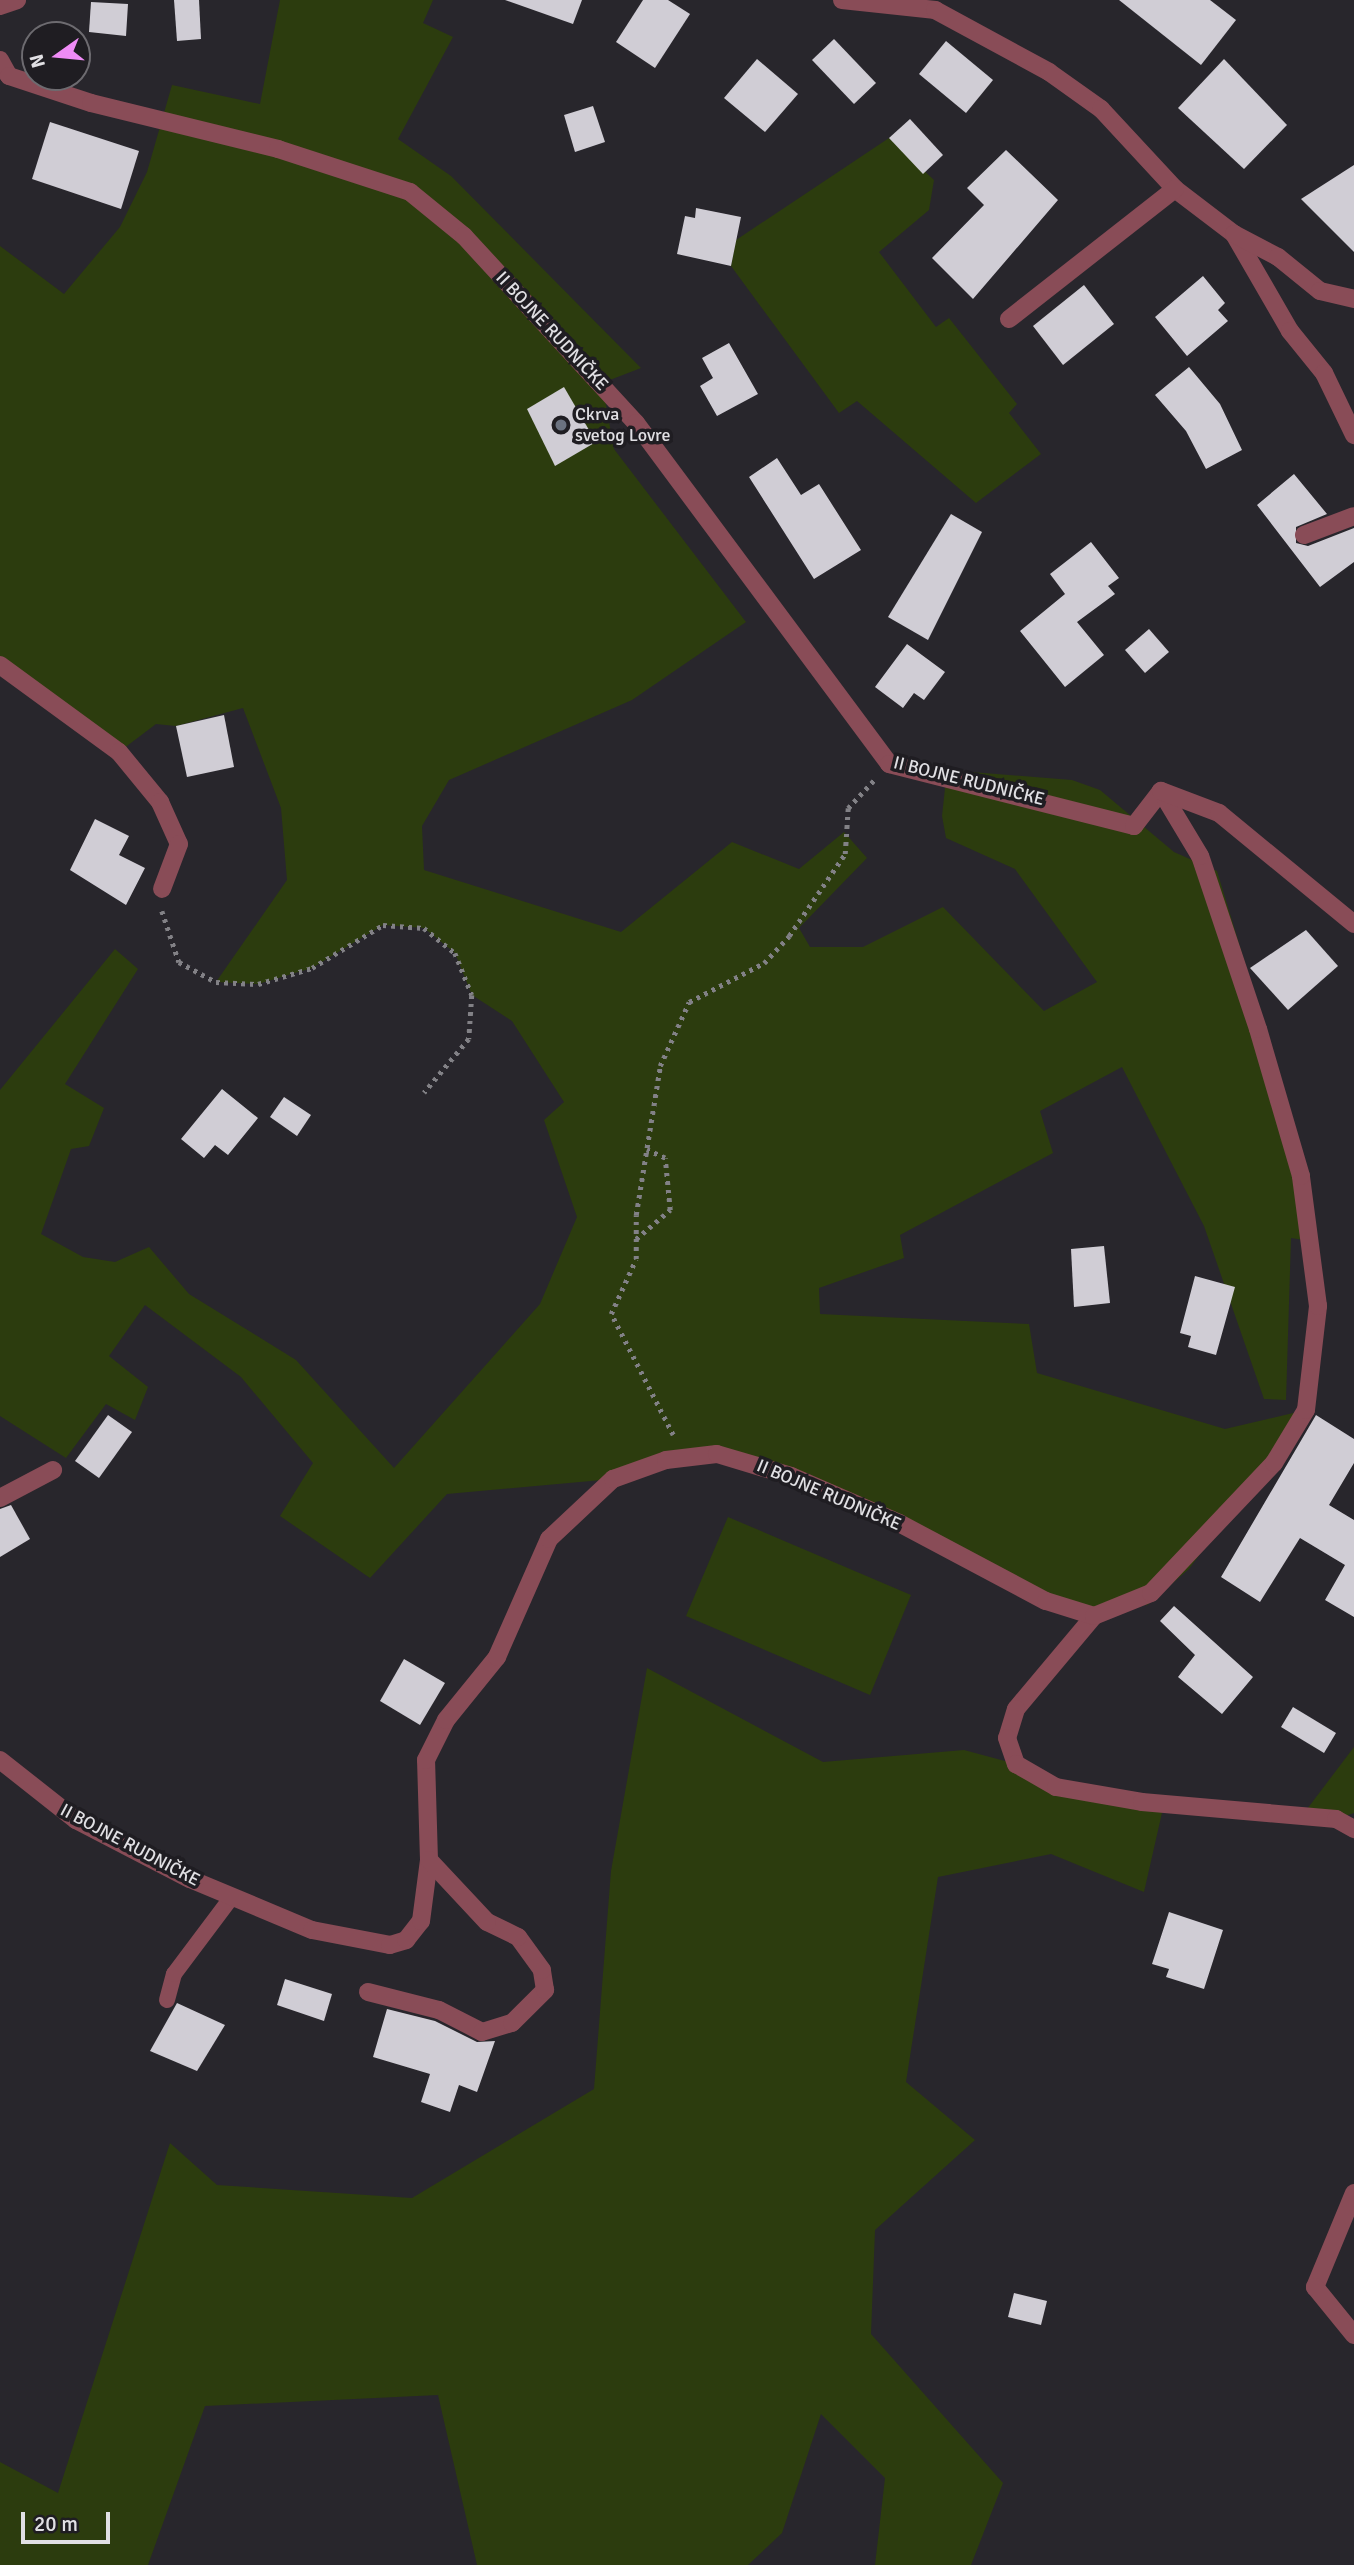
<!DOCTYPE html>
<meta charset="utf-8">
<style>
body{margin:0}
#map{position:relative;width:1354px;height:2565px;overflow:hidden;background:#28262c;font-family:Signika,sans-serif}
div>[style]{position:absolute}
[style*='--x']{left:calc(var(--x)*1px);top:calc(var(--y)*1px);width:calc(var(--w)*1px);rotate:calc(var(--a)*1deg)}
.green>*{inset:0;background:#2c3c0e}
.building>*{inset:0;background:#d0cdd5}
.path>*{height:4.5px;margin-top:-2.25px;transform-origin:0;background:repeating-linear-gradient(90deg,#828186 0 3.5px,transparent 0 8.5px)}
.service>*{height:16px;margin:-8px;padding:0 8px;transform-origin:8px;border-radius:8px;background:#894c57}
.minor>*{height:18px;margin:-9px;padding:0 9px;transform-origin:9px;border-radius:9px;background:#894c57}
.dots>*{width:19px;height:19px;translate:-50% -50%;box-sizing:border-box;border:4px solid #1f1d22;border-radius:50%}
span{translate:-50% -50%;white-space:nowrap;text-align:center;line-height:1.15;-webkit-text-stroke:7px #1f1d22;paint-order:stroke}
.street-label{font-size:18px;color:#e1e0e4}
.poi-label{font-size:18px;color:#e1e0e4}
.left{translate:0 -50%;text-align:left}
.north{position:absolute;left:21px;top:21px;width:70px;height:70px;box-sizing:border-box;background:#1f1d22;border:2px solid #6d6b70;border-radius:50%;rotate:255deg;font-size:19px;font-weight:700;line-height:28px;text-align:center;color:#e1e0e4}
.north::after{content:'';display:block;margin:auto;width:24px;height:32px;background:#ef8bf6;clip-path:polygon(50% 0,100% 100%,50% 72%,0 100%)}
.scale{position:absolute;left:21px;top:2512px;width:89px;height:32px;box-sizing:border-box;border:4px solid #e1e0e4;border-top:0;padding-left:9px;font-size:21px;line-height:24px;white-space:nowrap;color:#e1e0e4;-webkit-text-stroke:5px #1f1d22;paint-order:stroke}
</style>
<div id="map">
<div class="green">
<div style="clip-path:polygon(280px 0,433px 0,423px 23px,453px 37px,398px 139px,451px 176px,641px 368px,602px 383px,614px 449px,746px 622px,632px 700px,449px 780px,422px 826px,424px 870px,621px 932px,732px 842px,799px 869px,844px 832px,867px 858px,799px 928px,810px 947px,863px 947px,943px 907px,1044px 1011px,1097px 982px,1015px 869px,946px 838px,942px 816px,947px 770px,1072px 780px,1100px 790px,1174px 852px,1217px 871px,1309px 1174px,1317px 1242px,1291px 1238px,1286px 1400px,1264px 1399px,1204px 1226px,1122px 1067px,1040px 1111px,1053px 1153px,900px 1235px,904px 1258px,819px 1288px,820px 1314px,1029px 1324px,1037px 1373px,1225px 1429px,1306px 1410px,1189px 1569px,1146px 1606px,1150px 1595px,1094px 1616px,717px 1454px,613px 1479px,447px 1494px,370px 1578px,280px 1516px,313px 1463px,241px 1377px,145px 1305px,109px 1356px,148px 1387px,135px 1420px,106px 1404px,66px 1458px,0 1416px,0 1090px,115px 949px,138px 969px,65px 1084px,104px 1108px,89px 1146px,71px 1149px,41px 1234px,83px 1257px,115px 1262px,149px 1247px,189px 1294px,296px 1360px,394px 1468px,540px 1304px,577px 1217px,544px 1120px,564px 1102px,512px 1021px,472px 995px,455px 953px,424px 928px,383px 925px,312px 968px,258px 984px,216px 982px,287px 880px,281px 808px,243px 708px,176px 726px,156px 724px,119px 752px,0 665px,0 246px,64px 294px,120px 227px,147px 172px,172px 85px,260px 104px)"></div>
<div style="clip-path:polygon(889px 138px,934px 180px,929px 210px,879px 252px,936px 327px,949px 318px,1017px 404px,1009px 413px,1041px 454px,976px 503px,857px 401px,839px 413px,731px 266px,736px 240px)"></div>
<div style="clip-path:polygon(728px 1517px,911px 1595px,870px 1695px,686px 1616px)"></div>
<div style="clip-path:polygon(647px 1668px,823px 1762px,964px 1750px,1016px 1764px,1034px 1776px,1164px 1804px,1144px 1892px,1051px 1854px,938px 1877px,906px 2082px,975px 2140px,875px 2230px,871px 2334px,1003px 2483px,971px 2565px,875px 2565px,885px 2478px,821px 2414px,782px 2533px,748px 2565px,477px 2565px,438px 2395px,205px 2406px,148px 2565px,0 2565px,0 2462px,58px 2493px,170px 2143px,217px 2185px,412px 2198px,594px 2089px,611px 1871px)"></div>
<div style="clip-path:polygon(1354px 1747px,1354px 1813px,1336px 1819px,1301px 1817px)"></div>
</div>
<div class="building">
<div style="clip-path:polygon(174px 0,199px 0,201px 39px,177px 41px)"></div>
<div style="clip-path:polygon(505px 0,582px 0,573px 24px)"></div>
<div style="clip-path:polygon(643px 0,668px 0,690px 14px,655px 68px,616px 42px)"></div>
<div style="clip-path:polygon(1119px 0,1210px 0,1236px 20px,1201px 65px)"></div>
<div style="clip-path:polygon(91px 2px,128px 4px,126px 36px,89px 32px)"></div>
<div style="clip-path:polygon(834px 39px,876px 83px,854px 104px,812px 60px)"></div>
<div style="clip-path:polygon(946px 41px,993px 80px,966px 113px,919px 74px)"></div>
<div style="clip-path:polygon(757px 59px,798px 94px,765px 132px,724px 98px)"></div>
<div style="clip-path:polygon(1224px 59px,1287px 125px,1244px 169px,1178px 108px)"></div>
<div style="clip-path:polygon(593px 106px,605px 142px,575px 152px,564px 115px)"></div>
<div style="clip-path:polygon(910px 119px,943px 155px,923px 174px,889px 138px)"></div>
<div style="clip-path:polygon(50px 122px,139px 151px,121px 209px,32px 179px)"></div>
<div style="clip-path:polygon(1006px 150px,1058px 200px,973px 299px,932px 258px,984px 205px,967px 188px)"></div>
<div style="clip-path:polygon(1354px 165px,1354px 252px,1301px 199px)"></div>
<div style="clip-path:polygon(696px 208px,741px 217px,731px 266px,677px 254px,685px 216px,695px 218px)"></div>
<div style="clip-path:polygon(1203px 276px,1225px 303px,1218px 310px,1228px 321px,1187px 356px,1155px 317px)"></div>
<div style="clip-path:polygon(1084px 285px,1114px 324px,1063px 365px,1033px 326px)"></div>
<div style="clip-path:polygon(729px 343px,758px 394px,717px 416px,700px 386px,713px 378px,702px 358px)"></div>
<div style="clip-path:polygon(1189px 367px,1220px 404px,1242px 450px,1206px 469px,1186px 431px,1155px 395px)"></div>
<div style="clip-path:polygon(564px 387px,596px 442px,555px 466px,527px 409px)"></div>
<div style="clip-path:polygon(777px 458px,801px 495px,819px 484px,861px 550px,814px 579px,749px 477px)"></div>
<div style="clip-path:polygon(1294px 474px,1327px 514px,1296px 527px,1296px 543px,1308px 546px,1354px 528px,1354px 562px,1320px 587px,1257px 505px)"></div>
<div style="clip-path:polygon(951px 514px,982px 532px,928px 640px,888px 617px)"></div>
<div style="clip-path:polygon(1091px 542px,1119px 578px,1108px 586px,1115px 594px,1077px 622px,1104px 655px,1065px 687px,1020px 631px,1065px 594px,1050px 574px)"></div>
<div style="clip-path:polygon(1149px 629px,1169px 652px,1145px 673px,1125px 650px)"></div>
<div style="clip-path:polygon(907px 644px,945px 672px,924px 700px,914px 693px,903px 708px,875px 687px)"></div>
<div style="clip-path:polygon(224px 715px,234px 767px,187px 777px,176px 726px)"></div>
<div style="clip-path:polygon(95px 819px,129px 836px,119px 855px,145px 868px,126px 905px,70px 870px)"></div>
<div style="clip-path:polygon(1306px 930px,1338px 966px,1288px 1010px,1250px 968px)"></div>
<div style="clip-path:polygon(222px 1089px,258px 1118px,228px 1155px,215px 1145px,204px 1158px,181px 1139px)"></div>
<div style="clip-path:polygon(284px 1097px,311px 1115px,297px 1136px,270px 1117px)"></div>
<div style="clip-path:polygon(1104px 1246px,1110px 1303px,1074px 1307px,1071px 1249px)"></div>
<div style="clip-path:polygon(1195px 1276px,1235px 1287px,1216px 1355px,1188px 1347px,1191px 1336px,1180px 1333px)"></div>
<div style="clip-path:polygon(108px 1415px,132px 1432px,99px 1478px,75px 1461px)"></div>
<div style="clip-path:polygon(1316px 1415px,1354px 1439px,1354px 1463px,1329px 1505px,1354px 1520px,1354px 1617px,1325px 1600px,1345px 1565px,1300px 1538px,1260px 1602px,1221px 1577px)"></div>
<div style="clip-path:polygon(11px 1505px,30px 1539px,0 1557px,0 1509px)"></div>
<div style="clip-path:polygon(1174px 1606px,1253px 1677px,1222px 1714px,1178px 1677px,1195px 1655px,1160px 1621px)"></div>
<div style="clip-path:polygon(404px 1659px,445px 1683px,420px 1725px,380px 1701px)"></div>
<div style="clip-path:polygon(1293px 1707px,1336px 1733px,1324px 1753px,1281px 1727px)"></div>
<div style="clip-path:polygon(1169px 1912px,1223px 1930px,1204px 1989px,1166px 1977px,1169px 1969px,1152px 1964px)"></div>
<div style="clip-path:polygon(285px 1979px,332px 1994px,324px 2021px,277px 2005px)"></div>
<div style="clip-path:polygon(177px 2003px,225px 2025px,197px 2071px,150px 2051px)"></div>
<div style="clip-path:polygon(387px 2009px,435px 2021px,477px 2042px,495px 2041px,477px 2092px,459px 2085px,450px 2112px,421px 2102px,430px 2074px,373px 2057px)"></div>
<div style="clip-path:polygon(1014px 2293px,1047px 2301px,1041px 2325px,1008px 2317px)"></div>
</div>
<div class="path">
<div style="--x:162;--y:911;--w:54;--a:71.6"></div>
<div style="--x:179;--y:962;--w:42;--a:28.4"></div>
<div style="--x:216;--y:982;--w:42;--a:2.7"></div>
<div style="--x:258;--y:984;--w:56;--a:-16.5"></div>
<div style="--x:312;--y:968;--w:83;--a:-31.2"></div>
<div style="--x:383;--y:925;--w:41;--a:4.2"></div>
<div style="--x:424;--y:928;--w:40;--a:39"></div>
<div style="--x:455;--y:953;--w:45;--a:68"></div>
<div style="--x:472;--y:995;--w:44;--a:93.9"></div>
<div style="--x:469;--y:1039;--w:70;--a:129.8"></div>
<div style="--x:636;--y:1239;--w:45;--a:-40.5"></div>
<div style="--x:670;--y:1210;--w:52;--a:-95.5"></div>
<div style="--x:665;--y:1158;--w:20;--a:-156"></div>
<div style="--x:673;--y:1435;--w:136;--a:-117.1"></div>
<div style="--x:611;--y:1314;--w:60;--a:-65.6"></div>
<div style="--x:636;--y:1259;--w:44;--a:-90"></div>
<div style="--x:636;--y:1215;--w:151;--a:-80.8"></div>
<div style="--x:660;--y:1066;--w:70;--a:-65.6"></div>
<div style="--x:689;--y:1002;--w:85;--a:-27.5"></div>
<div style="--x:764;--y:963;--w:37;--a:-47"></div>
<div style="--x:789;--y:936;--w:99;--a:-55.7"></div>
<div style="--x:845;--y:854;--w:46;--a:-86.3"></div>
<div style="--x:848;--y:808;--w:40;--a:-47"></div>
</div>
<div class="service">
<div style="--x:167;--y:2000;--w:27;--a:-75"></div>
<div style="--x:174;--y:1974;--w:95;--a:-53.1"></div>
</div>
<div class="minor">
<div style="--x:842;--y:0;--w:94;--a:6.1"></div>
<div style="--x:935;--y:10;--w:130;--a:28.5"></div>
<div style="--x:1049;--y:72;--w:64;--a:35.4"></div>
<div style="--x:1101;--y:109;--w:109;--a:47.2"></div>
<div style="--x:1175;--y:189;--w:74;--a:37.3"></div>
<div style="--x:1234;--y:234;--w:112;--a:60"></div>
<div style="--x:1290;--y:331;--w:54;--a:51"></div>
<div style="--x:1324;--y:373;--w:69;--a:64.2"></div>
<div style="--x:0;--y:6;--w:18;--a:-19"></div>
<div style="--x:0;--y:60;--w:18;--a:61"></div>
<div style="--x:9;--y:76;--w:86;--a:18.2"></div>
<div style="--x:91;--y:103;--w:193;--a:13.8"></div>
<div style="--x:278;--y:149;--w:139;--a:18"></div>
<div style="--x:410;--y:192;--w:70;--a:39.2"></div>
<div style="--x:464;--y:236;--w:254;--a:47.4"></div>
<div style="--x:636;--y:423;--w:425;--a:53.4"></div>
<div style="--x:889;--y:764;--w:253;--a:14.2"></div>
<div style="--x:1134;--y:826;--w:44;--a:-52.4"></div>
<div style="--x:1234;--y:234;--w:50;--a:27.6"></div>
<div style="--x:1278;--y:257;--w:54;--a:39"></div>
<div style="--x:1320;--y:291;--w:35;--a:13"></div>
<div style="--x:1009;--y:319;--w:211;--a:-38.1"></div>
<div style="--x:1304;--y:535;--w:53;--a:-20.8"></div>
<div style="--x:0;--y:665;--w:147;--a:36.2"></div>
<div style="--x:119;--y:752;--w:65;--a:50.6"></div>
<div style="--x:160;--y:802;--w:46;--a:65.7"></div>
<div style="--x:179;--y:844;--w:48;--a:110.7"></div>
<div style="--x:0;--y:1498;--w:60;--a:-27.8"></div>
<div style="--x:1094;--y:1616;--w:121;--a:130"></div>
<div style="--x:1016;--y:1709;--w:30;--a:107"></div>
<div style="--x:1007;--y:1738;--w:28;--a:71"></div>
<div style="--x:1016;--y:1764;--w:46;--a:29.9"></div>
<div style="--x:1056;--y:1787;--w:87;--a:9.9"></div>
<div style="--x:1142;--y:1802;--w:195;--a:5"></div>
<div style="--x:1336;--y:1819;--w:21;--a:29"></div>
<div style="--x:0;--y:1760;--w:97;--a:38.3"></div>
<div style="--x:76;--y:1820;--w:128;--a:27.4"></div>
<div style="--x:190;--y:1879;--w:132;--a:22.7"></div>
<div style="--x:312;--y:1930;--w:79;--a:10.9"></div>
<div style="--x:390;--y:1945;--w:17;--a:-17"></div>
<div style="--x:406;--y:1940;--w:24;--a:-52"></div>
<div style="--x:421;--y:1921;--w:62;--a:-82.5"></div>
<div style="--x:429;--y:1860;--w:100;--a:-91.7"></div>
<div style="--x:426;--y:1760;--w:45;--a:-63.4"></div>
<div style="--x:446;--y:1720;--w:81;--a:-51"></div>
<div style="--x:497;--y:1657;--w:129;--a:-66.2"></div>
<div style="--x:549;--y:1539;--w:88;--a:-43.2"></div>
<div style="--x:613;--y:1479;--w:56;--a:-19.7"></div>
<div style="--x:666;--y:1460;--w:51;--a:-6.7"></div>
<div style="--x:717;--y:1454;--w:77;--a:16.6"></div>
<div style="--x:791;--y:1476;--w:118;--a:23.5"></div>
<div style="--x:899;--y:1523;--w:166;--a:28"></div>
<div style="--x:1046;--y:1601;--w:50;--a:17.4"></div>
<div style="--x:1094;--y:1616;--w:61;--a:-22"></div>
<div style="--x:1151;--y:1593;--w:179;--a:-46.6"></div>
<div style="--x:1274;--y:1463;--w:62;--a:-58.9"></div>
<div style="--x:1306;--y:1410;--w:105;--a:-83.4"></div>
<div style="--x:1318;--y:1306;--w:131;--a:-97.5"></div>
<div style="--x:1301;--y:1176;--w:153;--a:-106.3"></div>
<div style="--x:1258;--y:1029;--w:182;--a:-108.5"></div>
<div style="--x:1200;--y:856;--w:76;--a:-121"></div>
<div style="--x:1161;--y:791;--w:62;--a:20.8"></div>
<div style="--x:1219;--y:813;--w:175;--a:39.4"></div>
<div style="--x:368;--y:1992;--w:73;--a:14.2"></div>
<div style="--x:439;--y:2010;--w:48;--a:27.1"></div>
<div style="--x:482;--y:2032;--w:31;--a:-17"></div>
<div style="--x:512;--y:2023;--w:47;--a:-45"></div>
<div style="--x:545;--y:1990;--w:20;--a:-99"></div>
<div style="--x:542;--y:1970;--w:41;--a:-126"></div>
<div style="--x:518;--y:1937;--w:34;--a:-154"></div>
<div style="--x:487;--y:1922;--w:85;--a:-133.1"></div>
<div style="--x:1354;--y:2193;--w:102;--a:112.5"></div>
<div style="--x:1315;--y:2287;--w:62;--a:50.9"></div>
</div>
<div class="dots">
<div style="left:561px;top:425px;background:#6b7280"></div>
</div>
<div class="street-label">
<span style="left:552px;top:331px;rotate:47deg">II BOJNE RUDNIČKE</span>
<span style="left:969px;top:781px;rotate:14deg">II BOJNE RUDNIČKE</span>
<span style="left:829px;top:1495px;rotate:23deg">II BOJNE RUDNIČKE</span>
<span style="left:130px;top:1845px;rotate:28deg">II BOJNE RUDNIČKE</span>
</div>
<div class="poi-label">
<span class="left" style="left:575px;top:425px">Ckrva<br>svetog Lovre</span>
</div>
<div class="north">N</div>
<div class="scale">20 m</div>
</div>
